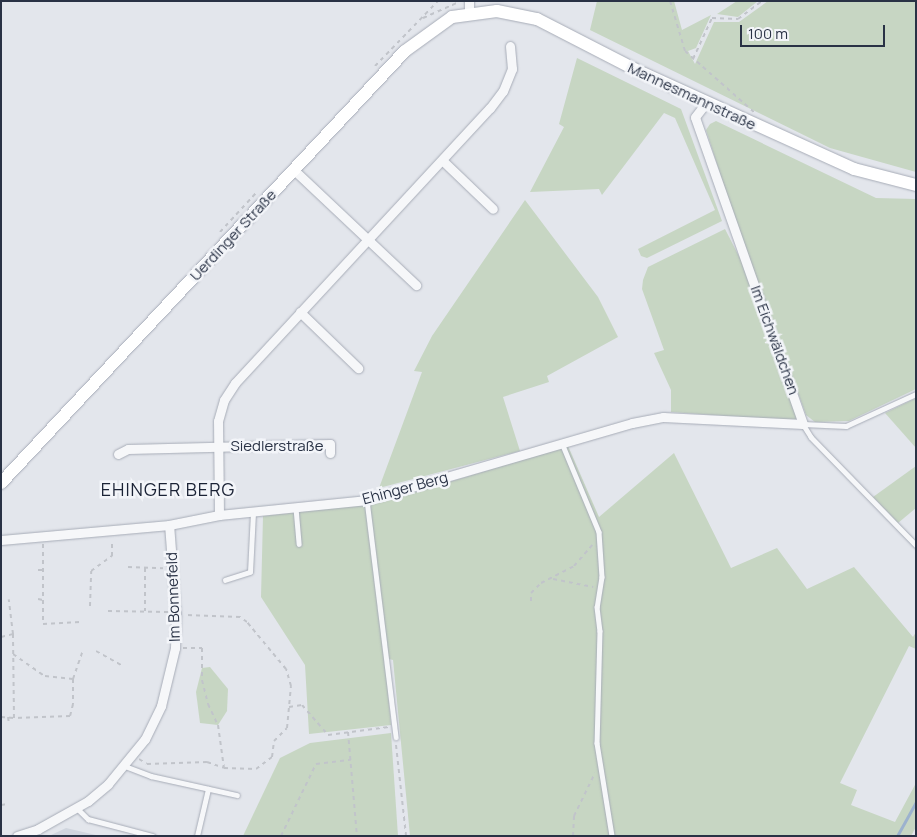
<!DOCTYPE html>
<meta charset="utf-8">
<style>
body{margin:0}
#map{position:relative;width:917px;height:837px;overflow:hidden;background:#e3e6ec;font-family:Manrope,sans-serif}
div>[style]{position:absolute}
[style*='--x']{left:calc(var(--x)*1px);top:calc(var(--y)*1px);width:calc(var(--w)*1px);rotate:calc(var(--a)*1deg)}
.built>*{inset:0;background:#d0d5de}
.green>*{inset:0;background:#c7d6c3}
.stream>*{height:3px;margin:-1.5px;padding:0 1.5px;transform-origin:1.5px;border-radius:1.5px;background:#9cb2ce}
.path>*{height:2px;margin-top:-1px;transform-origin:0;background:repeating-linear-gradient(90deg,#c1c4ca 0 4px,transparent 0 8px)}
.roads{filter:drop-shadow(0 0 1px #a7acb7) drop-shadow(0 0 1px #a7acb7)}
.service>*{height:4.5px;margin:-2.25px;padding:0 2.25px;transform-origin:2.25px;border-radius:2.25px;background:#f6f7f9}
.minor>*{height:9px;margin:-4.5px;padding:0 4.5px;transform-origin:4.5px;border-radius:4.5px;background:#f6f7f9}
.secondary>*{height:12px;margin:-6px;padding:0 6px;transform-origin:6px;border-radius:6px;background:#fff}
span{translate:-50% -50%;white-space:nowrap;text-align:center;line-height:1.15;-webkit-text-stroke:5px #f3f5f9;paint-order:stroke}
.street-label{font-size:15px;color:#293245}
.quarter-label{font-size:18px;color:#1b2336;letter-spacing:1px}
.frame{position:absolute;inset:0;border:2px solid #293245;pointer-events:none}
.scale{position:absolute;left:740px;top:25px;width:145px;height:22px;box-sizing:border-box;border:2px solid #293245;border-top:0;padding-left:6px;font-size:15px;line-height:18px;white-space:nowrap;color:#293245;-webkit-text-stroke:4px #f3f5f9;paint-order:stroke}
</style>
<div id="map">
<div class="built">
<div style="clip-path:polygon(66px 828px,100px 836px,49px 836px)"></div>
</div>
<div class="green">
<div style="clip-path:polygon(597px 1px,674px 1px,682px 30px,711px 15px,696px 48px,688px 51px,695px 64px,714px 22px,739px 22px,768px 1px,916px 1px,916px 172px,830px 148px,590px 30px)"></div>
<div style="clip-path:polygon(737px 1px,758px 1px,738px 17px,717px 14px)"></div>
<div style="clip-path:polygon(577px 58px,681px 109px,722px 221px,647px 258px,641px 256px,638px 249px,715px 210px,675px 118px,664px 113px,602px 195px,599px 189px,530px 192px,564px 127px,559px 124px)"></div>
<div style="clip-path:polygon(716px 121px,876px 198px,916px 199px,916px 389px,849px 421px,815px 422px,806px 415px,733px 214px,706px 130px,710px 124px)"></div>
<div style="clip-path:polygon(525px 200px,598px 297px,618px 337px,547px 376px,549px 382px,503px 397px,520px 451px,379px 488px,422px 372px,414px 371px,432px 336px)"></div>
<div style="clip-path:polygon(725px 229px,747px 272px,798px 416px,796px 421px,671px 412px,671px 390px,654px 353px,664px 350px,642px 289px,643px 280px,648px 267px)"></div>
<div style="clip-path:polygon(916px 398px,916px 448px,885px 413px)"></div>
<div style="clip-path:polygon(568px 446px,599px 517px,674px 453px,731px 568px,777px 548px,807px 589px,854px 567px,913px 637px,916px 632px,916px 649px,909px 646px,840px 783px,857px 790px,851px 805px,895px 822px,916px 783px,916px 827px,911px 836px,410px 836px,393px 660px,385px 658px,391px 725px,309px 734px,305px 665px,261px 597px,263px 516px,383px 502px)"></div>
<div style="clip-path:polygon(916px 466px,916px 508px,898px 523px,873px 497px)"></div>
<div style="clip-path:polygon(210px 667px,228px 689px,227px 711px,218px 725px,200px 723px,196px 692px,202px 668px)"></div>
<div style="clip-path:polygon(391px 733px,398px 836px,243px 836px,280px 758px,310px 743px)"></div>
</div>
<div class="stream">
<div style="--x:897;--y:836;--w:39;--a:-61"></div>
</div>
<div class="path">
<div style="--x:670;--y:1;--w:52;--a:73.3"></div>
<div style="--x:685;--y:51;--w:92;--a:41.5"></div>
<div style="--x:423;--y:18;--w:39;--a:-24"></div>
<div style="--x:693;--y:59;--w:45;--a:-65.1"></div>
<div style="--x:712;--y:18;--w:26;--a:2"></div>
<div style="--x:738;--y:19;--w:30;--a:-37"></div>
<div style="--x:375;--y:66;--w:91;--a:-45.9"></div>
<div style="--x:220;--y:232;--w:53;--a:-47.3"></div>
<div style="--x:43;--y:544;--w:80;--a:90"></div>
<div style="--x:43;--y:624;--w:37;--a:-3"></div>
<div style="--x:128;--y:567;--w:35;--a:2"></div>
<div style="--x:145;--y:568;--w:43;--a:90"></div>
<div style="--x:38;--y:570;--w:5;--a:0"></div>
<div style="--x:553;--y:579;--w:41;--a:11.3"></div>
<div style="--x:38;--y:599;--w:5;--a:11"></div>
<div style="--x:531;--y:601;--w:8;--a:-90"></div>
<div style="--x:531;--y:593;--w:14;--a:-45"></div>
<div style="--x:541;--y:583;--w:37;--a:-27"></div>
<div style="--x:574;--y:566;--w:28;--a:-49"></div>
<div style="--x:90;--y:606;--w:35;--a:-88"></div>
<div style="--x:91;--y:571;--w:26;--a:-36"></div>
<div style="--x:112;--y:556;--w:16;--a:-90"></div>
<div style="--x:108;--y:611;--w:60;--a:1"></div>
<div style="--x:1;--y:637;--w:12;--a:-14"></div>
<div style="--x:13;--y:634;--w:35;--a:-97"></div>
<div style="--x:183;--y:648;--w:19;--a:0"></div>
<div style="--x:202;--y:648;--w:32;--a:90"></div>
<div style="--x:202;--y:680;--w:25;--a:76"></div>
<div style="--x:208;--y:704;--w:23;--a:65"></div>
<div style="--x:218;--y:725;--w:43;--a:82.1"></div>
<div style="--x:96;--y:651;--w:31;--a:29"></div>
<div style="--x:13;--y:654;--w:39;--a:35"></div>
<div style="--x:45;--y:676;--w:28;--a:6"></div>
<div style="--x:73;--y:679;--w:25;--a:90"></div>
<div style="--x:73;--y:704;--w:12;--a:104"></div>
<div style="--x:70;--y:716;--w:56;--a:178"></div>
<div style="--x:73;--y:679;--w:28;--a:-71"></div>
<div style="--x:289;--y:707;--w:13;--a:-9"></div>
<div style="--x:302;--y:705;--w:40;--a:49"></div>
<div style="--x:328;--y:735;--w:61;--a:-7.6"></div>
<div style="--x:1;--y:717;--w:13;--a:4"></div>
<div style="--x:14;--y:718;--w:84;--a:-90.7"></div>
<div style="--x:8;--y:717;--w:7;--a:82"></div>
<div style="--x:348;--y:732;--w:104;--a:85.1"></div>
<div style="--x:396;--y:745;--w:92;--a:83.7"></div>
<div style="--x:139;--y:759;--w:9;--a:32"></div>
<div style="--x:147;--y:764;--w:60;--a:-1.9"></div>
<div style="--x:207;--y:762;--w:18;--a:19"></div>
<div style="--x:224;--y:768;--w:32;--a:2"></div>
<div style="--x:256;--y:769;--w:20;--a:-37"></div>
<div style="--x:272;--y:757;--w:16;--a:-83"></div>
<div style="--x:274;--y:741;--w:18;--a:-45"></div>
<div style="--x:287;--y:728;--w:42;--a:-84.6"></div>
<div style="--x:291;--y:686;--w:18;--a:-106"></div>
<div style="--x:286;--y:669;--w:61;--a:-129.7"></div>
<div style="--x:247;--y:622;--w:9;--a:-144"></div>
<div style="--x:240;--y:617;--w:54;--a:-177.9"></div>
<div style="--x:1;--y:805;--w:7;--a:-8"></div>
<div style="--x:281;--y:836;--w:80;--a:-64.1"></div>
<div style="--x:316;--y:764;--w:35;--a:-7"></div>
<div style="--x:573;--y:836;--w:20;--a:-87"></div>
<div style="--x:574;--y:816;--w:48;--a:-64"></div>
</div>
<div class="roads">
<div class="service">
<div style="--x:803;--y:424;--w:15;--a:58"></div>
<div style="--x:811;--y:437;--w:151;--a:45.8"></div>
<div style="--x:803;--y:424;--w:43;--a:2.7"></div>
<div style="--x:846;--y:426;--w:77;--a:-24.6"></div>
<div style="--x:562;--y:443;--w:96;--a:67.4"></div>
<div style="--x:599;--y:532;--w:45;--a:86.2"></div>
<div style="--x:602;--y:577;--w:30;--a:99"></div>
<div style="--x:597;--y:607;--w:24;--a:83"></div>
<div style="--x:600;--y:631;--w:112;--a:91.5"></div>
<div style="--x:597;--y:743;--w:94;--a:80.8"></div>
<div style="--x:367;--y:500;--w:239;--a:83"></div>
<div style="--x:296;--y:508;--w:36;--a:85"></div>
<div style="--x:225;--y:580;--w:26;--a:-18"></div>
<div style="--x:250;--y:572;--w:60;--a:-87.1"></div>
<div style="--x:125;--y:766;--w:28;--a:21"></div>
<div style="--x:151;--y:776;--w:88;--a:12.5"></div>
<div style="--x:77;--y:808;--w:16;--a:45"></div>
<div style="--x:88;--y:819;--w:67;--a:14.7"></div>
<div style="--x:197;--y:836;--w:48;--a:-76.8"></div>
</div>
<div class="minor">
<div style="--x:469;--y:1;--w:11;--a:90"></div>
<div style="--x:443;--y:161;--w:69;--a:43.8"></div>
<div style="--x:294;--y:170;--w:168;--a:43.3"></div>
<div style="--x:300;--y:312;--w:81;--a:44"></div>
<div style="--x:118;--y:454;--w:11;--a:-27"></div>
<div style="--x:128;--y:449;--w:202;--a:-1.4"></div>
<div style="--x:330;--y:444;--w:9;--a:90"></div>
<div style="--x:219;--y:515;--w:94;--a:-90.6"></div>
<div style="--x:218;--y:421;--w:22;--a:-74"></div>
<div style="--x:224;--y:400;--w:20;--a:-57"></div>
<div style="--x:235;--y:383;--w:375;--a:-47.2"></div>
<div style="--x:490;--y:108;--w:21;--a:-53"></div>
<div style="--x:503;--y:91;--w:24;--a:-68"></div>
<div style="--x:512;--y:69;--w:23;--a:-95"></div>
<div style="--x:1;--y:540;--w:169;--a:-5.1"></div>
<div style="--x:169;--y:525;--w:51;--a:-11.3"></div>
<div style="--x:219;--y:515;--w:149;--a:-5.8"></div>
<div style="--x:367;--y:500;--w:276;--a:-16.2"></div>
<div style="--x:632;--y:423;--w:32;--a:-11"></div>
<div style="--x:663;--y:417;--w:140;--a:2.9"></div>
<div style="--x:803;--y:424;--w:325;--a:-109.4"></div>
<div style="--x:695;--y:117;--w:18;--a:-52"></div>
<div style="--x:17;--y:836;--w:22;--a:-18"></div>
<div style="--x:38;--y:829;--w:57;--a:-29.2"></div>
<div style="--x:88;--y:801;--w:26;--a:-40"></div>
<div style="--x:108;--y:784;--w:58;--a:-50.6"></div>
<div style="--x:145;--y:739;--w:37;--a:-64"></div>
<div style="--x:161;--y:706;--w:60;--a:-76.4"></div>
<div style="--x:175;--y:648;--w:33;--a:-88"></div>
<div style="--x:176;--y:615;--w:90;--a:-94.4"></div>
</div>
<div class="secondary">
<div style="--x:1;--y:483;--w:591;--a:-46.92"></div>
<div style="--x:405;--y:51;--w:58;--a:-35.9"></div>
<div style="--x:452;--y:17;--w:45;--a:-7.6"></div>
<div style="--x:497;--y:11;--w:41;--a:11.3"></div>
<div style="--x:537;--y:19;--w:114;--a:27.2"></div>
<div style="--x:638;--y:71;--w:237;--a:24.4"></div>
<div style="--x:854;--y:169;--w:64;--a:14.5"></div>
</div>
</div>
<div class="street-label">
<span style="left:692px;top:96px;rotate:25deg">Mannesmannstraße</span>
<span style="left:233px;top:235px;rotate:-47deg">Uerdinger Straße</span>
<span style="left:775px;top:340px;rotate:70deg">Im Eichwäldchen</span>
<span style="left:277px;top:446px">Siedlerstraße</span>
<span style="left:405px;top:488px;rotate:-15deg">Ehinger Berg</span>
<span style="left:173px;top:597px;rotate:-92deg">Im Bonnefeld</span>
</div>
<div class="quarter-label">
<span style="left:168px;top:489px">EHINGER BERG</span>
</div>
<div class="frame"></div>
<div class="scale">100 m</div>
</div>
